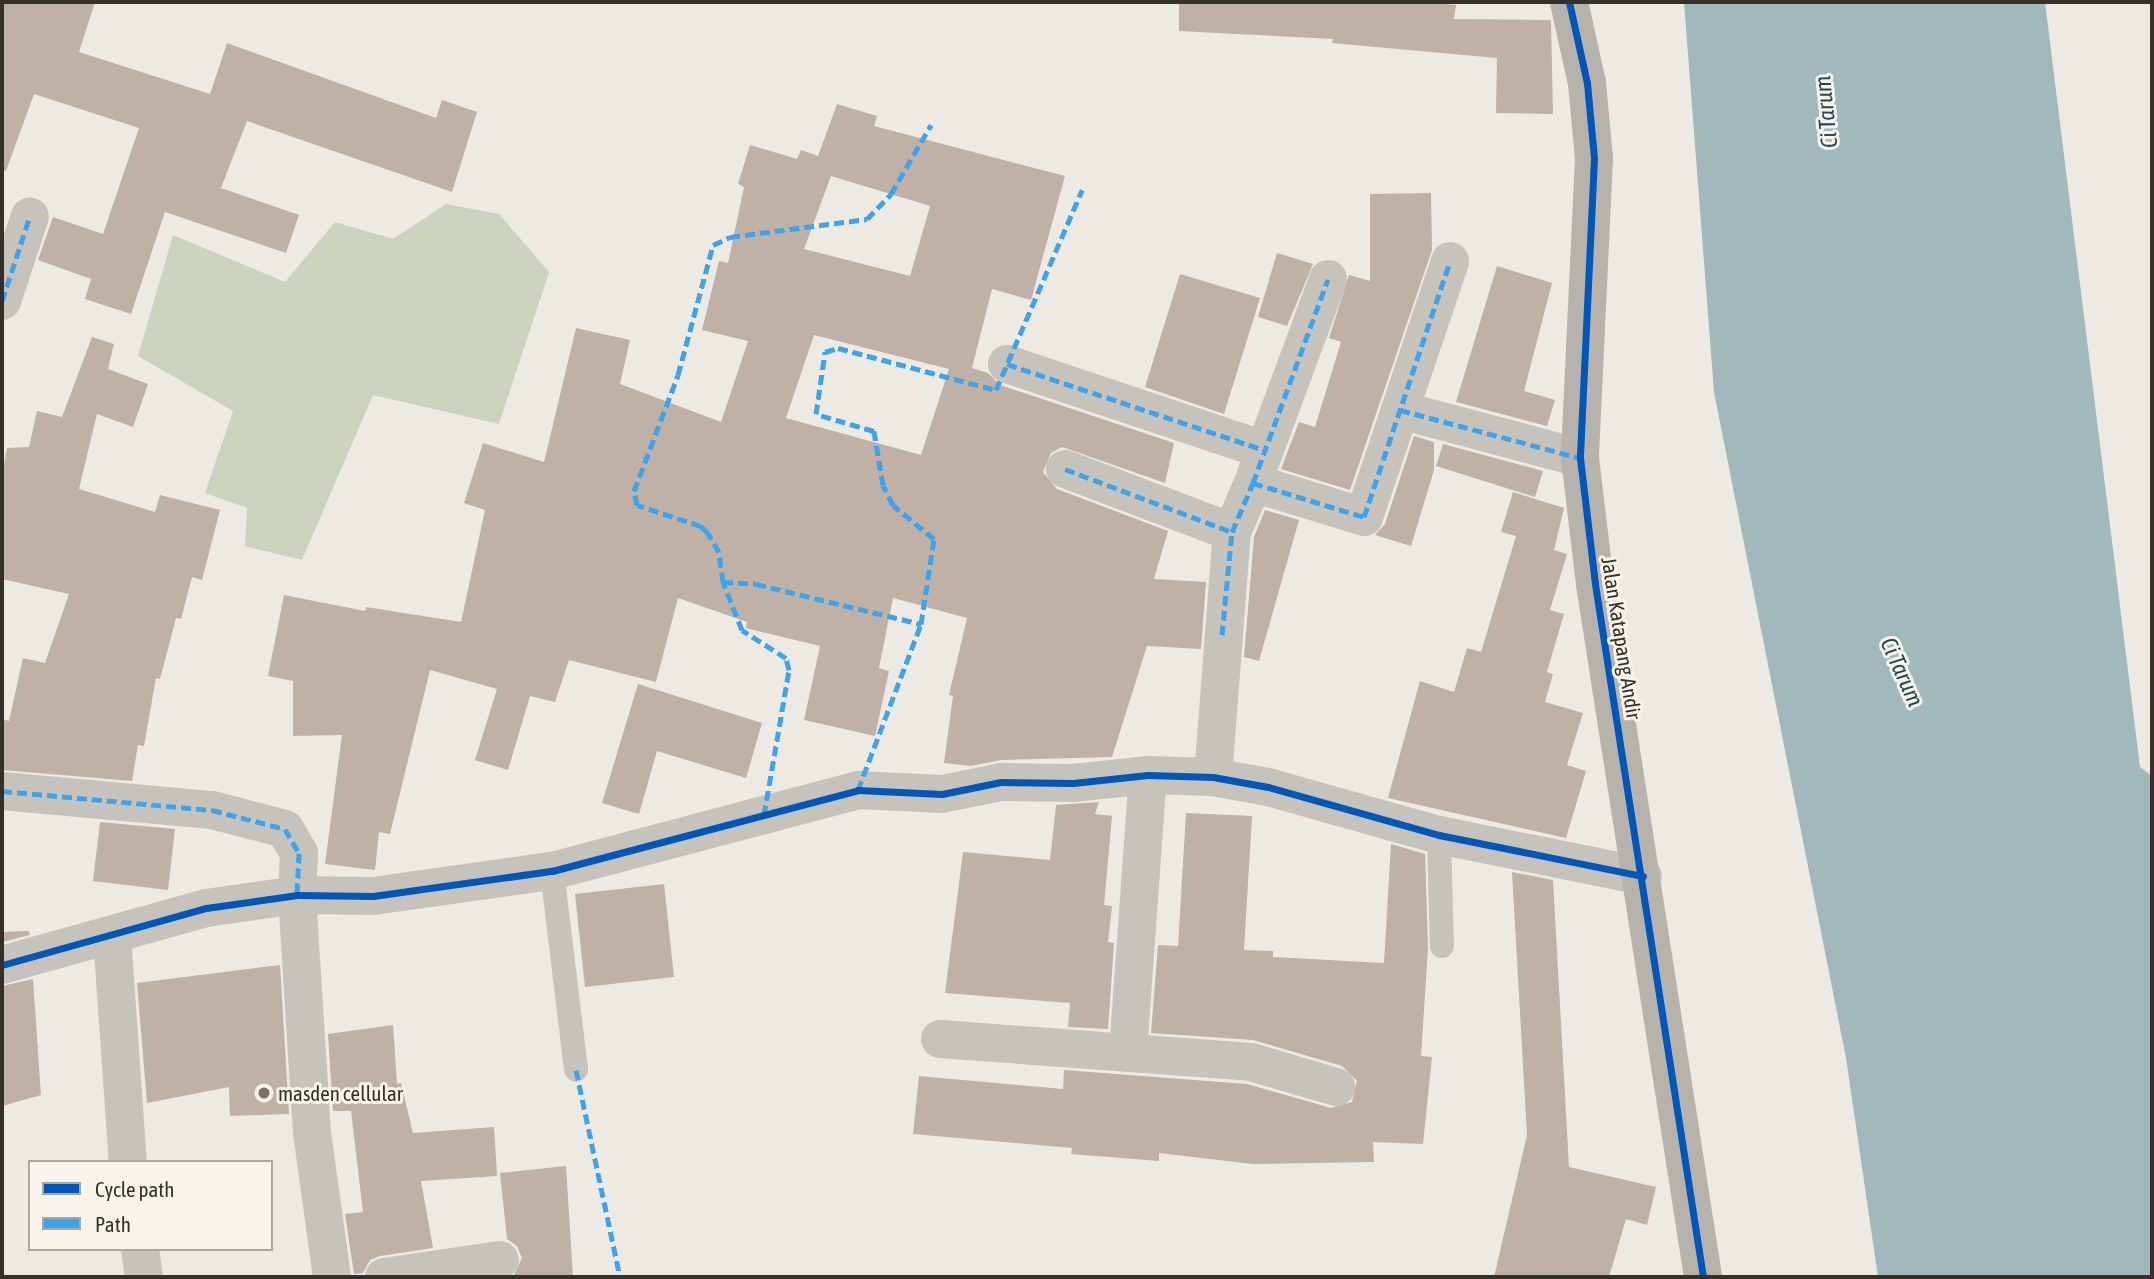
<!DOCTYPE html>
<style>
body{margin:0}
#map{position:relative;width:2154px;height:1279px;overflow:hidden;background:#edeae3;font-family:"Asap Condensed",sans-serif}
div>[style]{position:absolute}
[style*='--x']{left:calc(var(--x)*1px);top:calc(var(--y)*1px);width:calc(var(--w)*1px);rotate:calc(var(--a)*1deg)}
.green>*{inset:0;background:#cbd2be}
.water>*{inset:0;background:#a1b8bc}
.building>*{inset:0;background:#bfb1a6}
.lane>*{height:24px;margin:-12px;padding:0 12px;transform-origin:12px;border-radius:12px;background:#c6c2bc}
.street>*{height:38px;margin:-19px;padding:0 19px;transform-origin:19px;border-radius:19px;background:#c6c2bc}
.secondary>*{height:38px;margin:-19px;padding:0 19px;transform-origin:19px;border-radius:19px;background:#b7b2ac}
.quiet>*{height:5px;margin-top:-2.5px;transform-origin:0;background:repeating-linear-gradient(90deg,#3fa3eb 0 10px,transparent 0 15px)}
.cycleway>*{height:7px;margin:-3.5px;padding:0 3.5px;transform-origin:3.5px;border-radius:3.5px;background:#0057b8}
.dots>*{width:19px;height:19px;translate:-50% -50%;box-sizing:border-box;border:4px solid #f8f4eb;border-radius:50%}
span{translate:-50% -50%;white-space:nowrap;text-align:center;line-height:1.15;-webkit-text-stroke:6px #f8f4eb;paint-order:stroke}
.street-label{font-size:21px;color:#36302a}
.poi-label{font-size:21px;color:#36302a}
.left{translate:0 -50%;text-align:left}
.water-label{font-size:23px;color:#234a54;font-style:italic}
.frame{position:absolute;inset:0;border:4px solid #36302a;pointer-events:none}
.legend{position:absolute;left:28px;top:1160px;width:245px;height:91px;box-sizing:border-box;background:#f8f4eb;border:2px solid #aaa69e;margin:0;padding:9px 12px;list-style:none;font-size:21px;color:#36302a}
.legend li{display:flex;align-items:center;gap:14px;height:35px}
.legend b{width:35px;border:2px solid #aaa69e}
</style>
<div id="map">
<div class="green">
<div style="clip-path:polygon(446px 204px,499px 214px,549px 272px,499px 424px,373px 395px,302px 560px,245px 546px,247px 508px,205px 493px,233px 411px,138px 356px,173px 235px,285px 282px,335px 222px,393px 239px)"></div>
</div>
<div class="water">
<div style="clip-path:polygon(1684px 2px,2045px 2px,2140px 767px,2152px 776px,2152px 1277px,1878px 1277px,1846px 1058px,1714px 392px)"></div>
</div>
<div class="building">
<div style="clip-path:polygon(2px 2px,95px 2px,79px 52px,210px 94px,227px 43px,436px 118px,442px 100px,477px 112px,452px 192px,247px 121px,221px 188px,299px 215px,286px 253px,165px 212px,131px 314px,85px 299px,91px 279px,38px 260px,53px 217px,103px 234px,139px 128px,34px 94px,6px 171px,2px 170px)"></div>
<div style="clip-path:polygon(1179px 2px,1424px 2px,1456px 5px,1454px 19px,1551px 20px,1553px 114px,1496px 113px,1497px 58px,1332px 43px,1333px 39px,1179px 31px)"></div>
<div style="clip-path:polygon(evenodd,837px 104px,877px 116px,874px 126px,1065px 176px,1031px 300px,992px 289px,972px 368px,988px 373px,1000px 385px,1174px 443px,1165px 483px,1062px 447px,1051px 453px,1043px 472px,1057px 489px,1168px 531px,1154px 579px,1206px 582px,1201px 649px,1147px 646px,1112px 757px,1001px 760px,971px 766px,944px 763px,953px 696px,949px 695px,967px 618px,893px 598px,879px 668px,889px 671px,875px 736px,804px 720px,820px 646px,746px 628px,747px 622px,678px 598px,656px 682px,569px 660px,555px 702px,530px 696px,508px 770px,475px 760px,497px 689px,430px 670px,390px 834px,379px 832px,375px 870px,325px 864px,342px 735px,293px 736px,293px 681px,268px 676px,284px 595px,365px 611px,366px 607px,461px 622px,485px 510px,464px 503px,483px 443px,544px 462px,576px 328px,630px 340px,620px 384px,721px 422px,748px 341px,702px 330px,719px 261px,728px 263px,744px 187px,738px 184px,750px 145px,797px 159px,801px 150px,818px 156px,837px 104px,831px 176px,930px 206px,910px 276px,804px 249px,831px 176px,837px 104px,814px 335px,949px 369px,921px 455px,786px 418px,814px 335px)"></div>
<div style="clip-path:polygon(1431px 193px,1432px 250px,1350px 490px,1281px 469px,1299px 422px,1315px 427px,1341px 342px,1329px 338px,1349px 275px,1370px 281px,1370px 194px)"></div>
<div style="clip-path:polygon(1277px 253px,1313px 264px,1287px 326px,1258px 317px)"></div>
<div style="clip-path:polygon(1497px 266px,1552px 283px,1524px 391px,1555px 400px,1547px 426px,1456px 402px)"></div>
<div style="clip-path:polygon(1180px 274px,1260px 298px,1224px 414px,1145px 387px)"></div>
<div style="clip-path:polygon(92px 337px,114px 344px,108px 369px,148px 384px,133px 427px,97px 414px,79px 489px,155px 512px,160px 495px,220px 510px,202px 580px,192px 577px,181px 619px,176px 618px,160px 679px,156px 678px,144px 746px,138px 745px,132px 781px,2px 770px,2px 719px,9px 721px,23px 658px,45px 663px,69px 594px,2px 579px,2px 475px,7px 448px,29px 447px,37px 411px,62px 417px)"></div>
<div style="clip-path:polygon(1414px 436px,1434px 442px,1434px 470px,1411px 546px,1375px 535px,1385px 524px)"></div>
<div style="clip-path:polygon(1443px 444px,1543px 471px,1535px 497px,1436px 466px)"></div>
<div style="clip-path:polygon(1513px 492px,1564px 508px,1554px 550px,1567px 554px,1550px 610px,1564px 614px,1547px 672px,1553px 674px,1545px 702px,1583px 713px,1567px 765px,1586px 771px,1566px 838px,1388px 798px,1420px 681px,1454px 692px,1467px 648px,1481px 652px,1516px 536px,1501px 532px)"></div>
<div style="clip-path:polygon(1265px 510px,1299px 520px,1259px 661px,1244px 657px,1254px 537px)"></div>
<div style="clip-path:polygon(638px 684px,762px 723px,746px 778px,657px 751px,639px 814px,602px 803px)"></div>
<div style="clip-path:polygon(1099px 802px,1095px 814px,1112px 816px,1104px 905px,1112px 906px,1108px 942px,1114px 943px,1108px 1029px,1068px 1027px,1070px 1003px,945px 993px,963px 852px,1050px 860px,1056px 805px)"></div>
<div style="clip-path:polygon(1186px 813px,1252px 816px,1244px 950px,1273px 951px,1273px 957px,1384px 963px,1391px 844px,1425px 854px,1428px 949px,1421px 1056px,1432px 1057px,1423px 1144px,1373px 1142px,1374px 1162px,1252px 1164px,1159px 1153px,1159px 1161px,1071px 1154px,1072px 1148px,913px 1134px,919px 1076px,1063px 1089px,1064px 1070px,1247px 1084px,1331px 1108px,1352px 1102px,1357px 1081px,1342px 1066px,1253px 1040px,1151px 1033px,1158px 945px,1178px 946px)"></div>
<div style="clip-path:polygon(100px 822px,175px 829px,168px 890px,93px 881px)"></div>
<div style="clip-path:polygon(1512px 872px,1553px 880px,1569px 1167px,1656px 1187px,1647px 1225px,1626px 1219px,1609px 1277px,1494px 1277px,1527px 1135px)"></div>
<div style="clip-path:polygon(664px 884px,674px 977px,585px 987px,575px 894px)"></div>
<div style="clip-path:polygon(29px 931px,30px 935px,2px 942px,2px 932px)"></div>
<div style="clip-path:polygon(280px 965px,289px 1114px,230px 1116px,229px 1087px,147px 1103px,137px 983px)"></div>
<div style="clip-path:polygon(33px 979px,41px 1095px,2px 1106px,2px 986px)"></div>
<div style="clip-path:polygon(393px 1025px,397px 1084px,401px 1083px,413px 1133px,494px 1127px,497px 1176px,421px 1181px,433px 1248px,380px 1256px,370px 1260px,363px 1273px,354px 1274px,345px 1214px,363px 1212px,351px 1111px,333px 1111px,328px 1034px)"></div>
<div style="clip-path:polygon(566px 1166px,573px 1277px,513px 1277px,522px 1258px,517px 1246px,507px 1239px,500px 1173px)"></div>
</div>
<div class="lane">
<div style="--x:1439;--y:835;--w:111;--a:88.5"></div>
<div style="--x:552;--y:871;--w:200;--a:83.1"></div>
</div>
<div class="street">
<div style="--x:2;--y:301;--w:89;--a:-71.8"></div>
<div style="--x:1007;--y:364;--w:271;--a:18.5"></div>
<div style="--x:1400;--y:410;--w:186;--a:14.9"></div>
<div style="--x:1065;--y:469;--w:178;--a:20.7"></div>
<div style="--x:1256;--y:474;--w:208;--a:-69.7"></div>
<div style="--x:1213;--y:777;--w:246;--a:-85.6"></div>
<div style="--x:1232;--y:532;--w:53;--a:-66.8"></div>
<div style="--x:1253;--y:483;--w:116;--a:17"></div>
<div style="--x:1364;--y:517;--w:270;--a:-71.4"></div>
<div style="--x:2;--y:791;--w:211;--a:5.2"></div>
<div style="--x:212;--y:810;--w:75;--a:14.6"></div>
<div style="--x:285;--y:829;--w:28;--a:60"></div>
<div style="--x:299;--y:853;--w:42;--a:92.7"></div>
<div style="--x:297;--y:895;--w:238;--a:86.4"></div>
<div style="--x:312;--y:1133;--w:145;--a:82.1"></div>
<div style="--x:112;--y:936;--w:227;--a:86"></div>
<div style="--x:2;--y:965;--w:212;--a:-15.6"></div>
<div style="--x:206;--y:908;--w:92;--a:-8.1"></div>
<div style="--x:297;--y:895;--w:76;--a:0.8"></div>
<div style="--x:373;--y:896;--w:181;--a:-8"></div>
<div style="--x:552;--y:871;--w:317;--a:-14.8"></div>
<div style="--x:858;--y:790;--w:84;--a:2.7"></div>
<div style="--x:942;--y:794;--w:60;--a:-11.5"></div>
<div style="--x:1001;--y:782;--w:72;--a:0.8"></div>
<div style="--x:1073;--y:783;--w:75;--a:-6.1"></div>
<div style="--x:1148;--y:775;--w:65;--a:1.8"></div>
<div style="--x:1213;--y:777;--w:56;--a:10.3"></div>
<div style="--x:1268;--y:787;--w:178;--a:15.7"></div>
<div style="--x:1439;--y:835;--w:208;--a:11.4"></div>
<div style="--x:940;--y:1039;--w:312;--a:4.2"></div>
<div style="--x:1251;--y:1062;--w:89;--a:16.4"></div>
<div style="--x:1128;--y:1052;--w:278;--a:-85.9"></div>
<div style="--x:140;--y:1249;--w:28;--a:82"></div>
<div style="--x:384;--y:1277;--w:117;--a:-8.3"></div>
</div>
<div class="secondary">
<div style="--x:1569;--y:2;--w:83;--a:77.5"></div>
<div style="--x:1587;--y:83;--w:75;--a:84.7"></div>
<div style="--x:1594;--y:158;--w:300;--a:92.7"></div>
<div style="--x:1580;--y:458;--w:127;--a:83.2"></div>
<div style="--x:1595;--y:584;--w:701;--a:81.14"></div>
</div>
<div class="quiet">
<div style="--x:2;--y:301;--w:89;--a:-71.8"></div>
<div style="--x:1007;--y:364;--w:271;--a:18.5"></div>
<div style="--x:1400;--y:410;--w:186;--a:14.9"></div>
<div style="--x:1065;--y:469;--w:178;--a:20.7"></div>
<div style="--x:1253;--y:483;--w:217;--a:-69.8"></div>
<div style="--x:723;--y:582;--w:33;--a:3"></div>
<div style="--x:756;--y:584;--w:170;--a:13.6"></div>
<div style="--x:1222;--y:635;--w:103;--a:-84.5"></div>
<div style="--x:1232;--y:532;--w:53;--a:-66.8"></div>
<div style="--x:1253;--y:483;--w:116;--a:17"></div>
<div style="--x:1364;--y:517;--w:270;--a:-71.4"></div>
<div style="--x:858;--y:790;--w:178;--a:-69.2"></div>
<div style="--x:921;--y:624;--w:86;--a:-81.3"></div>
<div style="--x:934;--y:539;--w:53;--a:-140.3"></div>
<div style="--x:893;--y:505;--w:22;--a:-117"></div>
<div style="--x:883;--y:485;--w:55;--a:-99.5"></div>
<div style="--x:874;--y:431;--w:60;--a:-163.7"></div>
<div style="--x:816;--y:414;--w:63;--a:-81.7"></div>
<div style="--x:825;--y:352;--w:14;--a:-17"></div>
<div style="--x:838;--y:348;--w:163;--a:14.9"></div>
<div style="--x:996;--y:390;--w:218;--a:-66.7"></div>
<div style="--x:2;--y:791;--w:211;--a:5.2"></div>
<div style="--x:212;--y:810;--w:75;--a:14.6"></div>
<div style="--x:285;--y:829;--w:28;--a:60"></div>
<div style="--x:299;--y:853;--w:42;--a:92.7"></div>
<div style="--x:764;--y:815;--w:147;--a:-80.2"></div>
<div style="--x:789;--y:670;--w:12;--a:-104"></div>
<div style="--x:786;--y:658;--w:52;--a:-147.5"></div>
<div style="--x:742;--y:630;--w:52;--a:-111.6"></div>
<div style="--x:723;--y:582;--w:30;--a:-98"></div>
<div style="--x:719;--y:552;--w:22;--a:-120"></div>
<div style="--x:708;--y:533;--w:10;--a:-135"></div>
<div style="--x:701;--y:526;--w:67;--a:-161.8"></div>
<div style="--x:637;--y:505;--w:14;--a:-102"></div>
<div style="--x:634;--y:491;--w:124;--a:-69.2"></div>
<div style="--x:678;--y:375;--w:135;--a:-74.9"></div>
<div style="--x:713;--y:245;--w:19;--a:-25"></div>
<div style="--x:730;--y:237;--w:138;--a:-7.5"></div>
<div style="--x:867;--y:219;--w:35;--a:-46"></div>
<div style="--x:891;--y:194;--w:80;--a:-59.9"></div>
<div style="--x:576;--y:1070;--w:212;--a:78"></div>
</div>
<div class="cycleway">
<div style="--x:1569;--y:2;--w:83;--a:77.5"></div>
<div style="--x:1587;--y:83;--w:75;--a:84.7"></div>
<div style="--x:1594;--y:158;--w:300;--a:92.7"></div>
<div style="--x:1580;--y:458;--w:127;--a:83.2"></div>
<div style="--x:1595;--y:584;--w:701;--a:81.14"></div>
<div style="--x:2;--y:965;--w:212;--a:-15.6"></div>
<div style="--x:206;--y:908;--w:92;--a:-8.1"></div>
<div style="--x:297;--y:895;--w:76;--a:0.8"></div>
<div style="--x:373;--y:896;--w:181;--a:-8"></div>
<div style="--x:552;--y:871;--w:317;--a:-14.8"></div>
<div style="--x:858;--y:790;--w:84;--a:2.7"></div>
<div style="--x:942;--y:794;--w:60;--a:-11.5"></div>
<div style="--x:1001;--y:782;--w:72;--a:0.8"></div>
<div style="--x:1073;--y:783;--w:75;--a:-6.1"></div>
<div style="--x:1148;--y:775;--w:65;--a:1.8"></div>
<div style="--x:1213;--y:777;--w:56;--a:10.3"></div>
<div style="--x:1268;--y:787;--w:178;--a:15.7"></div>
<div style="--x:1439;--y:835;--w:208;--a:11.4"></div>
</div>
<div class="dots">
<div style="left:264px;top:1093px;background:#76716b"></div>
</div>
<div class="street-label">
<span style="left:1622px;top:638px;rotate:81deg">Jalan Katapang Andir</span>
</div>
<div class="poi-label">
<span class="left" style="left:278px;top:1093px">masden cellular</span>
</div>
<div class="water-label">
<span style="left:1826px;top:112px;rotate:-96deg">Ci Tarum</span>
<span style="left:1902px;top:672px;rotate:66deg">Ci Tarum</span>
</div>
<div class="frame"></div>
<ul class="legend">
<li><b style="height:9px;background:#0057b8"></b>Cycle path</li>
<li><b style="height:9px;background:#3fa3eb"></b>Path</li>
</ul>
</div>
